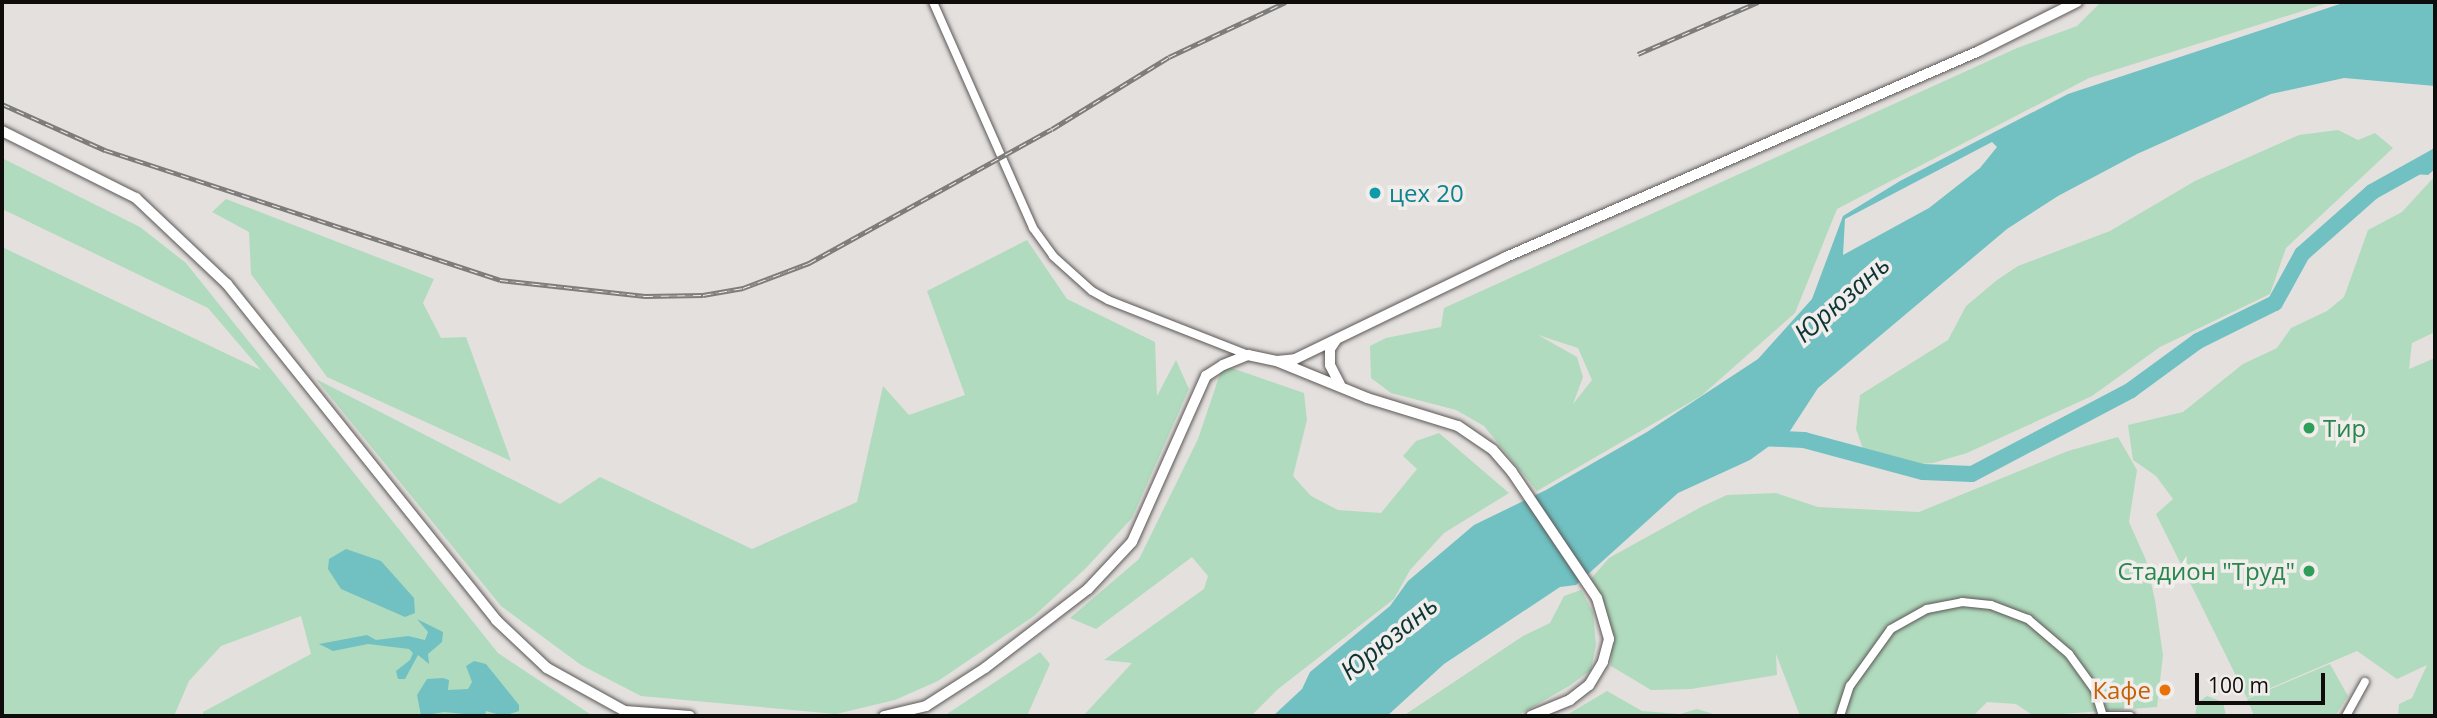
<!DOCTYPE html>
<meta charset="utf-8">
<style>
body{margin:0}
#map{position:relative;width:2437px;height:718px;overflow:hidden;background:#e4e0de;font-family:"Open Sans",sans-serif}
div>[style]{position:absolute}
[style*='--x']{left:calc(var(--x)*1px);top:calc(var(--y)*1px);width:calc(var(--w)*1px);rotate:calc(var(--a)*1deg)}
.green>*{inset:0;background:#b1dbbe}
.water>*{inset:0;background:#71c1c2}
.river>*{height:16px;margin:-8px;padding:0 8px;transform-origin:8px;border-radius:8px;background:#71c1c2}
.roads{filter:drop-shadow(0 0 2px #5a5756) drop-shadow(0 0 2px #5a5756)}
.street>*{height:8px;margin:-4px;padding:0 4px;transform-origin:4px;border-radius:4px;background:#fff}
.secondary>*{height:10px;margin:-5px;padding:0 5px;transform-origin:5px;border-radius:5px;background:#fff}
.rail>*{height:5px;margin-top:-2.5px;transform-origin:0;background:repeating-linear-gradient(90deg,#f1edeb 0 8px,#7f7d7b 0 16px);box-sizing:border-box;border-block:2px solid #7f7d7b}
.dots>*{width:19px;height:19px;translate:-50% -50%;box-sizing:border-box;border:4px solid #f1edeb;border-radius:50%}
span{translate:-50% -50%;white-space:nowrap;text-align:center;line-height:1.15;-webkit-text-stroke:7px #f1edeb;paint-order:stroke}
.culture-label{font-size:24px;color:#0d838f}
.left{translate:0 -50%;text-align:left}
.leisure-label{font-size:24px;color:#27864d}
.right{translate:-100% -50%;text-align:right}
.food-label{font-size:24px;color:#c56008}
.water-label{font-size:26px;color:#0c3536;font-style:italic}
.frame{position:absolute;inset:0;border:4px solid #0e0d0c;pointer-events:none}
.scale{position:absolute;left:2195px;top:673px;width:130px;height:32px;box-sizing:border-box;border:4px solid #0e0d0c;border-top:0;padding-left:9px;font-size:21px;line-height:24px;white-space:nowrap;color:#0e0d0c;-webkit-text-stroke:5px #f1edeb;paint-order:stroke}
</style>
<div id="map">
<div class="green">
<div style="clip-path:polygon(evenodd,2101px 2px,2331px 2px,2089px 78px,1837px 209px,1795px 313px,1701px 396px,1537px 491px,1484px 426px,1456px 410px,1391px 393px,1371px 378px,1370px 346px,1386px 338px,1441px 327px,1444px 308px,2017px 48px,2077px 26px,2101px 2px,1538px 335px,1578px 348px,1592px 380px,1573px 404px,1583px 377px,1577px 357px,1538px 335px)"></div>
<div style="clip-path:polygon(2338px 130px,2358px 140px,2375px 133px,2393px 148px,2286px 248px,2270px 294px,2160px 347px,2092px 396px,1967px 453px,1933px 463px,1896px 466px,1867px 460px,1856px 429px,1860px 395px,1948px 340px,1966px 306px,1997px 280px,2018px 266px,2110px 231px,2195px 181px,2299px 135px)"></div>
<div style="clip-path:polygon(2px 158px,140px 227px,186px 263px,498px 653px,593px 716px,203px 716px,203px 712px,311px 654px,301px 616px,221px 646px,189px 681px,174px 716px,2px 716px,2px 247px,261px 370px,208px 308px,2px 209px)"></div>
<div style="clip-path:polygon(2435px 176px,2435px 332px,2412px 343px,2409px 369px,2435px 358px,2435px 716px,2398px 716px,2399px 704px,2412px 698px,2427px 665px,2397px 679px,2357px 651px,2247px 698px,2156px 514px,2173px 499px,2156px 476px,2133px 460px,2128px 425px,2183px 412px,2243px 364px,2277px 348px,2291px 328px,2327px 311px,2344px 297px,2368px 230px,2402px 212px)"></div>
<div style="clip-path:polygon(226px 199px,434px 279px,423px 303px,441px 338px,466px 337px,511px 461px,327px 377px,251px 274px,249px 232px,212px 212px)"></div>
<div style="clip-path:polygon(1027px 240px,1067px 299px,1155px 342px,1157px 396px,1176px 360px,1189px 389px,1132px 518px,1086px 568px,1034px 616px,938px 681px,895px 700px,836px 714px,641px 696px,581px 665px,501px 606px,316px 379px,560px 504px,600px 477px,752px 549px,857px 502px,883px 386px,909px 415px,965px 395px,927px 291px)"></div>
<div style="clip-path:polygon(1223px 365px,1304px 393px,1307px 420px,1293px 476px,1311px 496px,1338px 510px,1381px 513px,1417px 469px,1403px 456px,1416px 441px,1439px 433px,1509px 493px,1444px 533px,1410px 570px,1394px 599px,1278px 689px,1251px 716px,1083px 716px,1132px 663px,1104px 660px,1204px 589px,1208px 576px,1192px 557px,1096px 629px,1070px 618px,1139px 559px,1198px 439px)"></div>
<div style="clip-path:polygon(2118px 437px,2137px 470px,2129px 522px,2146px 560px,2155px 600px,2163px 655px,2157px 707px,2034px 716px,2016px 704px,1987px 702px,1973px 716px,1800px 716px,1776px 654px,1777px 675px,1691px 689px,1651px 690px,1611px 666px,1611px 629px,1590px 580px,1609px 558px,1701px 507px,1727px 495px,1776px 493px,1818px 507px,1919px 512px,2068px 451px)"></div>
<div style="clip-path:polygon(1581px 590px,1593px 612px,1596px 644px,1591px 670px,1569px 686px,1517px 716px,1403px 716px,1523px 636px,1550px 623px,1564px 596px)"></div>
<div style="clip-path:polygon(1040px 652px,1050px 664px,1027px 716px,944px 716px)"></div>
<div style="clip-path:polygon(2330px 664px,2348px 696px,2335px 716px,2254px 716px,2247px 699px)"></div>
<div style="clip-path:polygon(1607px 691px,1642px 711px,1680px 714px,1697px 709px,1720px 716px,1565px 716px)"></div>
<div style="clip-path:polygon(2207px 696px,2223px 702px,2226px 716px,2195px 716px,2197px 703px)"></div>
</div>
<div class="water">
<div style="clip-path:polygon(evenodd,2346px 2px,2435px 2px,2435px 86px,2344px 78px,2271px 94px,2137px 154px,2058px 196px,2007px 229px,1818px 388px,1790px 431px,1750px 460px,1678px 493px,1576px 585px,1560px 587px,1444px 664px,1387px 716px,1273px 716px,1302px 689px,1310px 672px,1390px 606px,1408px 581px,1474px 525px,1546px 490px,1647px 432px,1758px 359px,1812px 299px,1843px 216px,1900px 181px,2068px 94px,2346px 2px,1992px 142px,1997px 147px,1980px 168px,1929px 208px,1843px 255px,1845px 219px,1992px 142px)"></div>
<div style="clip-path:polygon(2435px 147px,2435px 169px,2428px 175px,2402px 173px)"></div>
<div style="clip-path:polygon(346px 549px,381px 561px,414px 598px,415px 613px,405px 617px,341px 589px,328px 569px,329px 559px)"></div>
<div style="clip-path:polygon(417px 619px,443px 632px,442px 642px,428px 654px,429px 664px,418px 655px,405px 679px,398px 679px,396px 671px,410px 660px,413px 653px,409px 649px,368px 644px,333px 651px,319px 644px,367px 635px,376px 640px,408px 636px,425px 640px,428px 632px)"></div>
<div style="clip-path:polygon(474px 661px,486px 664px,519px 705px,519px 711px,503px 716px,486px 711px,485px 716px,444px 712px,421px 716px,417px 695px,427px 679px,443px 678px,449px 680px,448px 690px,468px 689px,472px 682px,466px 666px)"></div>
</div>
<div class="river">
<div style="--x:1759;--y:438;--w:45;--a:2.5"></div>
<div style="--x:1804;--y:440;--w:123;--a:15.1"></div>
<div style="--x:1923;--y:472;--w:49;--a:2.3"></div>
<div style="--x:1972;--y:474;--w:180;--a:-27.8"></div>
<div style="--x:2131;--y:390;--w:83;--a:-36.2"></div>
<div style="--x:2198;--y:341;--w:86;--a:-26.3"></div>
<div style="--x:2275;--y:303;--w:56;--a:-61.1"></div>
<div style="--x:2302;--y:254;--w:94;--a:-41.5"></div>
<div style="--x:2372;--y:192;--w:72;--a:-29.1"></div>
</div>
<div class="roads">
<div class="street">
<div style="--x:933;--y:2;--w:247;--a:66.1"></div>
<div style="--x:1033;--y:228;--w:34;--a:54"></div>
<div style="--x:1053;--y:256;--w:52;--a:41.9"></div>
<div style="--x:1092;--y:291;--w:18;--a:29"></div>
<div style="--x:1108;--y:300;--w:150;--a:21.4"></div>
<div style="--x:1840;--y:716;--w:32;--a:-72"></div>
<div style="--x:1850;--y:686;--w:70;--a:-54.3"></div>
<div style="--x:1891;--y:629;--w:41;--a:-29.1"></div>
<div style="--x:1927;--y:609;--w:36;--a:-11"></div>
<div style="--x:1962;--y:602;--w:29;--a:6"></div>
<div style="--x:1991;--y:605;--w:40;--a:21"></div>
<div style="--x:2028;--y:619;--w:54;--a:40.5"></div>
<div style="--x:2069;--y:654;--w:44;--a:54.2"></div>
<div style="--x:2095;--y:690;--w:27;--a:73"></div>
<div style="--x:2107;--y:716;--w:23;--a:0"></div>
<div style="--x:2346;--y:716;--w:39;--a:-61"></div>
</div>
<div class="secondary">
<div style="--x:2;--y:131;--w:150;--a:26.6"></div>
<div style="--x:136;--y:198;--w:125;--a:43.4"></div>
<div style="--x:227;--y:284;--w:430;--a:51.3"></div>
<div style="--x:496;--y:620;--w:70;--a:43.3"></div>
<div style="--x:547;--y:668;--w:89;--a:28.9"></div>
<div style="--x:625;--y:711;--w:65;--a:4.4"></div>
<div style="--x:1336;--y:340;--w:11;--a:124"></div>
<div style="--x:1330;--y:349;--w:16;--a:90"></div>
<div style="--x:1330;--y:365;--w:22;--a:63"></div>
<div style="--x:1279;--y:362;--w:95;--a:22.2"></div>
<div style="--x:1367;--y:398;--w:95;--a:17.1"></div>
<div style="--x:1458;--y:426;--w:42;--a:34.4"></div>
<div style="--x:1493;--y:450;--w:29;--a:49"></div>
<div style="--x:1512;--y:472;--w:152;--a:56"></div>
<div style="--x:1597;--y:598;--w:43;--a:73.7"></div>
<div style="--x:1609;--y:639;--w:24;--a:105"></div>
<div style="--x:1603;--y:662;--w:27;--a:121"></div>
<div style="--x:1589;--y:685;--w:24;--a:142"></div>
<div style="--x:1570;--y:700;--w:42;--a:157.7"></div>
<div style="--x:884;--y:716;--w:43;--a:-13.4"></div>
<div style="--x:926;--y:706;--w:70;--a:-32.8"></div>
<div style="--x:985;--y:668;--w:130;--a:-37.5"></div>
<div style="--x:1088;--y:589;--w:64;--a:-46.9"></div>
<div style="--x:1132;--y:542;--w:182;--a:-66"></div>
<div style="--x:1206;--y:376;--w:20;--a:-33"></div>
<div style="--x:1223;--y:365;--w:27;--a:-22"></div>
<div style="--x:1248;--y:355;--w:30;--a:12"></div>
<div style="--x:1277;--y:361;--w:18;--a:-6"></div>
<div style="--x:1295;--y:359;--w:234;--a:-25.8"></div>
<div style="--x:1506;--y:257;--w:516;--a:-23.53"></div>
<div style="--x:1979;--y:51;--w:110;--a:-26.6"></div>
</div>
</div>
<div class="rail">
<div style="--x:1638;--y:54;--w:131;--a:-23.4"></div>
<div style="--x:2;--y:104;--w:113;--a:24.1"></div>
<div style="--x:105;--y:150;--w:416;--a:18.2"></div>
<div style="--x:500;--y:280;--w:146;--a:6.3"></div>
<div style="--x:645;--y:296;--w:58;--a:-1"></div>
<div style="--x:703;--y:295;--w:41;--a:-9.9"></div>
<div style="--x:743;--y:288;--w:71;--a:-20.7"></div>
<div style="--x:809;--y:263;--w:277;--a:-28.9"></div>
<div style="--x:1052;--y:129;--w:137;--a:-31.6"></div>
<div style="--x:1169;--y:57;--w:129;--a:-25.2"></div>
</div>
<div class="dots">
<div style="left:1375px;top:193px;background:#0f9aa8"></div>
<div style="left:2309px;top:428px;background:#2e9e5b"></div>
<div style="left:2309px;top:571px;background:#2e9e5b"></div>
<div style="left:2165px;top:690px;background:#e8710a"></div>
</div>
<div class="culture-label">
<span class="left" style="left:1389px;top:193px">цех 20</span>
</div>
<div class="leisure-label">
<span class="left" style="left:2323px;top:428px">Тир</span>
<span class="right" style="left:2295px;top:571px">Стадион "Труд"</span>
</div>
<div class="food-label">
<span class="right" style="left:2151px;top:690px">Кафе</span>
</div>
<div class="water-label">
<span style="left:1842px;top:299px;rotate:-41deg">Юрюзань</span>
<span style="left:1389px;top:638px;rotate:-39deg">Юрюзань</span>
</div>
<div class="frame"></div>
<div class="scale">100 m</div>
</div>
